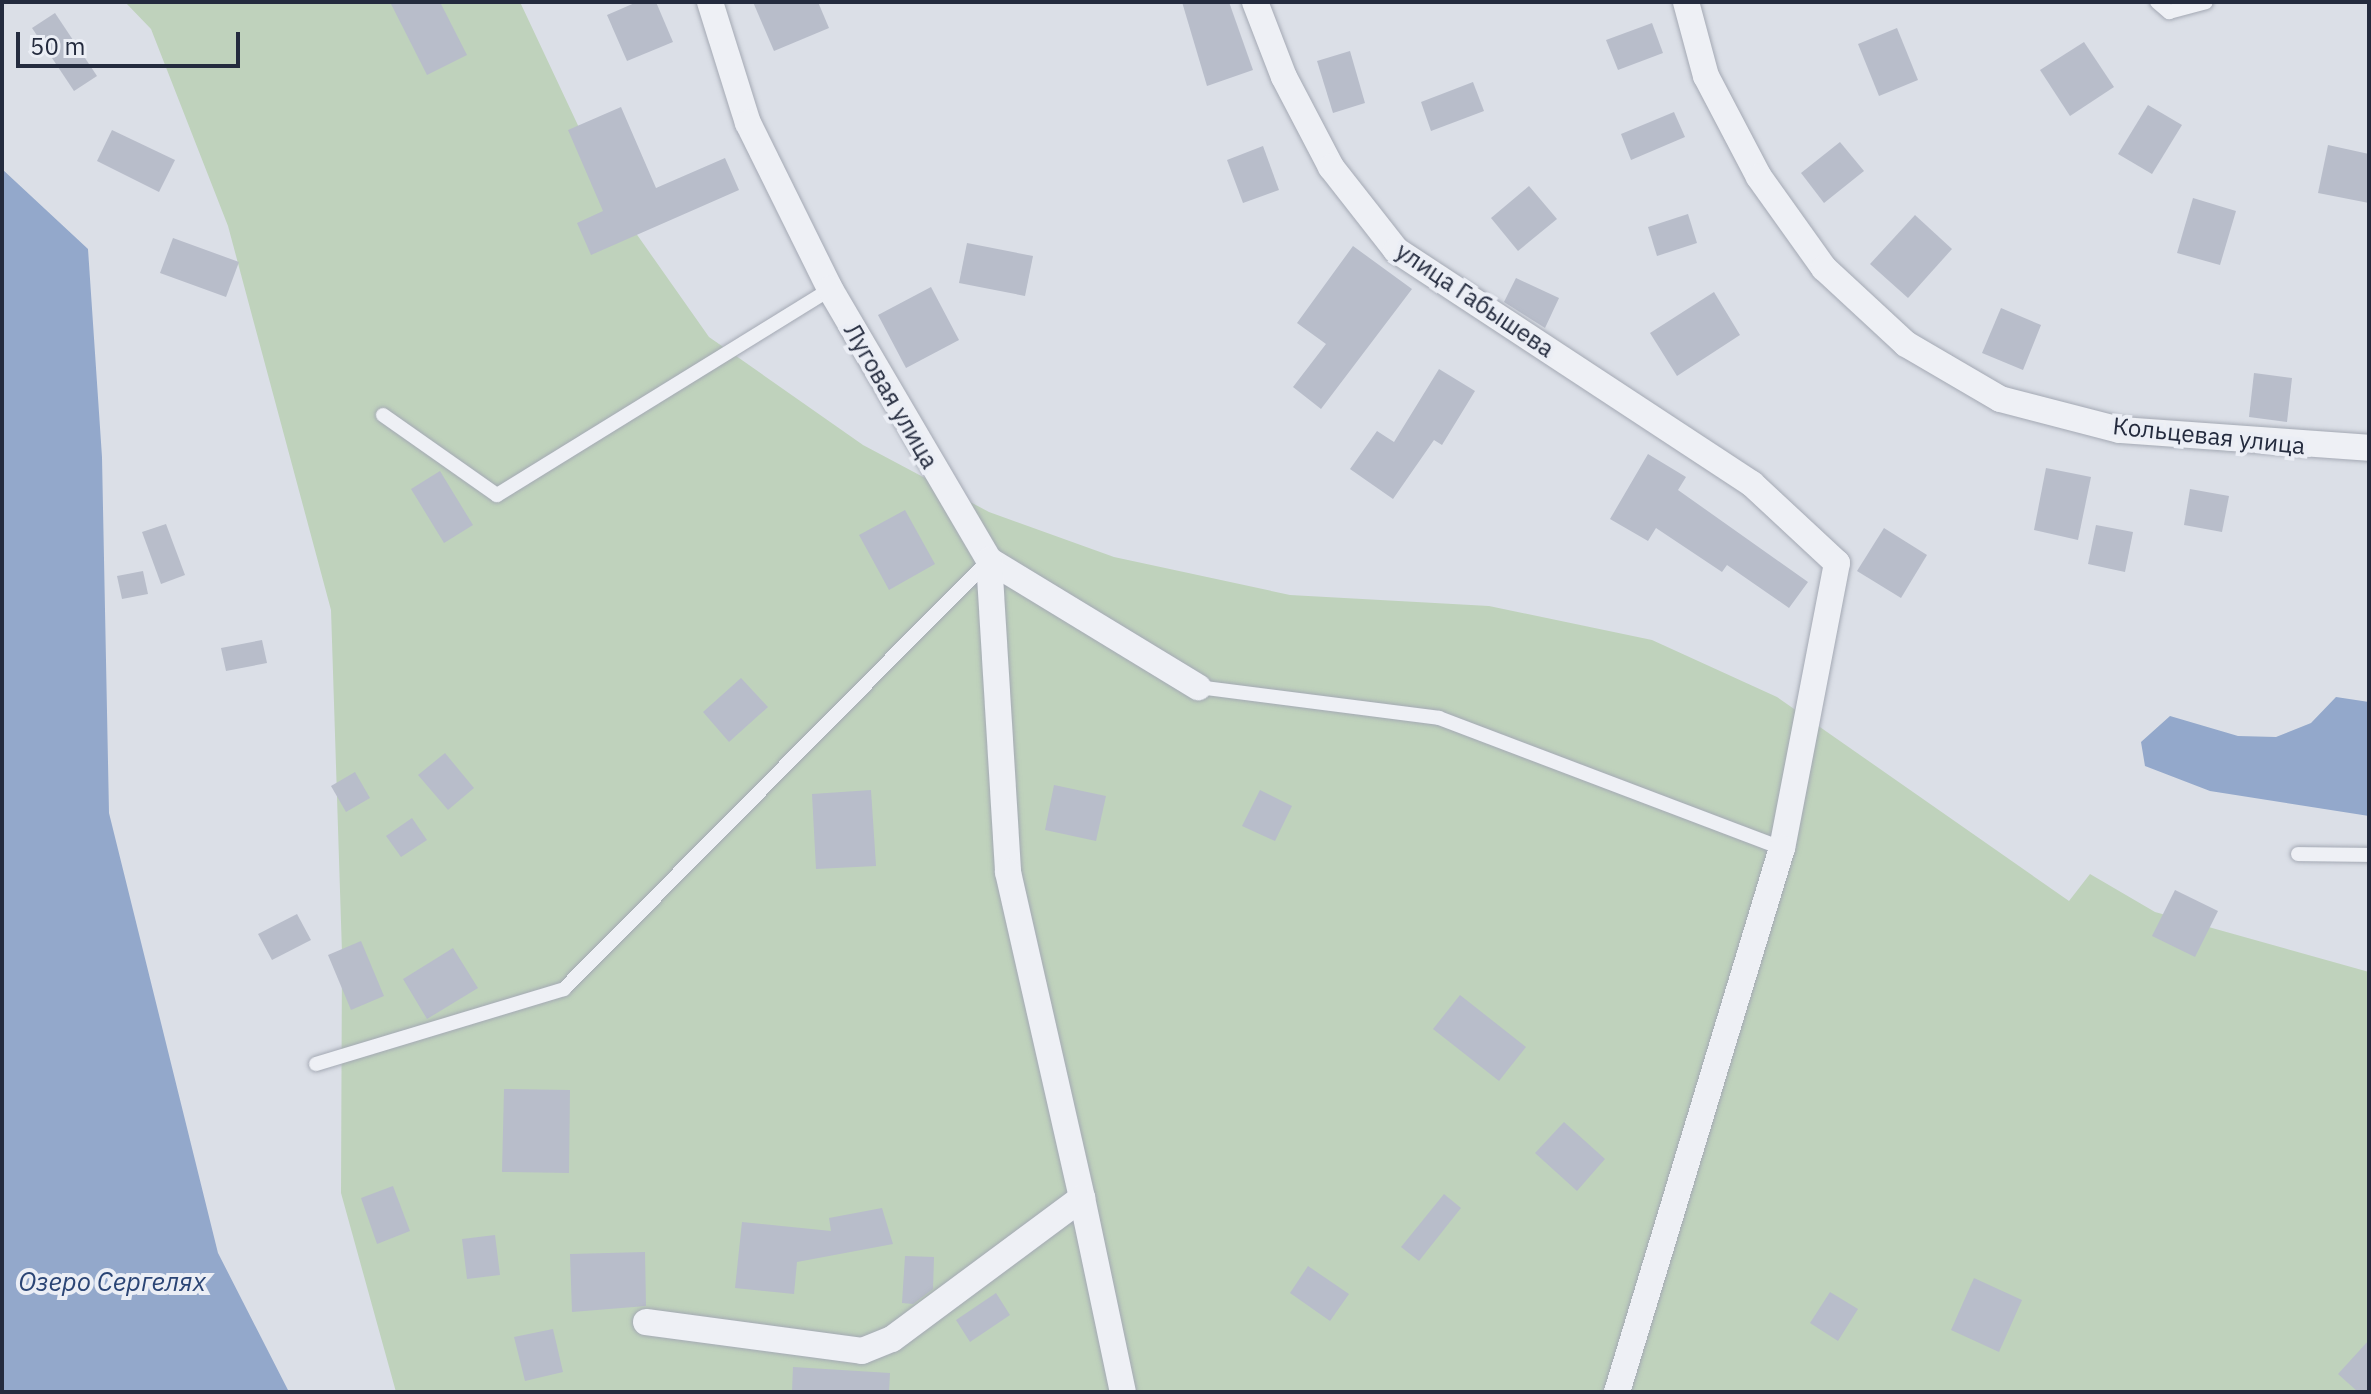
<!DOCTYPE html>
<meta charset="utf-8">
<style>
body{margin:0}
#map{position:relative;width:2371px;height:1394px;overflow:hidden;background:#dbdfe7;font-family:"IBM Plex Sans",sans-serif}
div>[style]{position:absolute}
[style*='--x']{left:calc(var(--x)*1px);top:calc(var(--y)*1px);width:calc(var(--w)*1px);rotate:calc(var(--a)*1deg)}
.green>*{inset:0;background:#bfd2bc}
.water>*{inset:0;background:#93a8cb}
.building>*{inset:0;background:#b8bdca}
.roads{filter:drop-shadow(0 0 2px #a4a9b4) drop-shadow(0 0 2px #a4a9b4)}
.service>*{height:14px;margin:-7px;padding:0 7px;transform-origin:7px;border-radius:7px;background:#eef0f5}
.minor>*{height:26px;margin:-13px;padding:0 13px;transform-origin:13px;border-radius:13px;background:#eef0f5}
span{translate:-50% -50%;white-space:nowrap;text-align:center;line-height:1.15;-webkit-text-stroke:8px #ebeef5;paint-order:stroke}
.street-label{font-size:24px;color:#242b3e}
.water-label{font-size:26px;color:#2b4575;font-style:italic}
.frame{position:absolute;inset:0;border:4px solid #242b3e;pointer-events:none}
.scale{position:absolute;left:16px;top:32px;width:224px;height:36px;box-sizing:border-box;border:4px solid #242b3e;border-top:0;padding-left:10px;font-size:24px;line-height:28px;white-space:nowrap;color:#242b3e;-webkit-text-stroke:6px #ebeef5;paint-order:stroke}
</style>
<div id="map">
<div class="green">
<div style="clip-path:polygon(125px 2px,520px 2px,614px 202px,709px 337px,863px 445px,989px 512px,1114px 557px,1290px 595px,1489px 606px,1652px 640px,1777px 697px,2069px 901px,2090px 874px,2155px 912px,2369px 972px,2369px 1392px,396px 1392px,341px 1193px,342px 953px,331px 610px,228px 226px,151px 29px)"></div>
</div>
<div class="water">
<div style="clip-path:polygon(2px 169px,88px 249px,102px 457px,109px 813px,218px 1253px,289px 1392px,2px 1392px)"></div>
<div style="clip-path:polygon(2336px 697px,2369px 702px,2369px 816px,2210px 791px,2145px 766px,2141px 742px,2170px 716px,2238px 736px,2276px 737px,2311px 723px)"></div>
</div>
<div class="building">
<div style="clip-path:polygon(390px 2px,440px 2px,467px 55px,427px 75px)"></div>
<div style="clip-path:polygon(637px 2px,656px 2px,673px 42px,627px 61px,607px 15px)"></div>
<div style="clip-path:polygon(753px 2px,818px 2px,829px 28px,774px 51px)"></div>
<div style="clip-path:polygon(1182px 2px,1229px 2px,1253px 70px,1207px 86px)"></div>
<div style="clip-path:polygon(55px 13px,97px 76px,74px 91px,32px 28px)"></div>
<div style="clip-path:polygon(1652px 23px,1663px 53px,1618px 70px,1606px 40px)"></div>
<div style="clip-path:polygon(1897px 28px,1918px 80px,1879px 96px,1858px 44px)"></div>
<div style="clip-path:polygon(2084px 42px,2114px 87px,2070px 116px,2040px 70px)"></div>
<div style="clip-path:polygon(1350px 51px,1365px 103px,1333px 113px,1317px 61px)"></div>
<div style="clip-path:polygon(1473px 82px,1484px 111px,1431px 131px,1421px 102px)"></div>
<div style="clip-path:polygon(2148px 105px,2182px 125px,2152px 174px,2118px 154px)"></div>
<div style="clip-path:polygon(621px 107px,656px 188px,725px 158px,739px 190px,591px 255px,577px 223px,603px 211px,568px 130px)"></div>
<div style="clip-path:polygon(1674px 112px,1685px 137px,1631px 160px,1621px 134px)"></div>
<div style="clip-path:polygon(112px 130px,175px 160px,159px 192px,97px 161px)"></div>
<div style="clip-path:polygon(1840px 142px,1864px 171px,1824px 203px,1801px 173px)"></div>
<div style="clip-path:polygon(2328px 145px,2369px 154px,2369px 203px,2318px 193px)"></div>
<div style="clip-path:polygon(1263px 146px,1279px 190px,1243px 203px,1227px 160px)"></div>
<div style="clip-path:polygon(1529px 186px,1557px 219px,1518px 251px,1491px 218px)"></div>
<div style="clip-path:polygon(2193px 198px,2236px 211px,2220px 265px,2177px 253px)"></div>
<div style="clip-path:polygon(1688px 214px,1697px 243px,1657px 256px,1648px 227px)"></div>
<div style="clip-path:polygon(1915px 215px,1952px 249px,1908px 298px,1870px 264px)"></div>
<div style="clip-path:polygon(173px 238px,239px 262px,226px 297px,160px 273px)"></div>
<div style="clip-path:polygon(967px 243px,1033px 256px,1025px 296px,959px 283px)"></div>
<div style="clip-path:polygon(1353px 246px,1412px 289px,1321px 409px,1293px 387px,1326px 344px,1297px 323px)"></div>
<div style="clip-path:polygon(1516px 278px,1559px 298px,1545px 328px,1504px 302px)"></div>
<div style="clip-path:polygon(931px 287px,959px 340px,906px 368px,878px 315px)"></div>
<div style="clip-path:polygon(1714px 292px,1740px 335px,1677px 376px,1650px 333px)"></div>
<div style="clip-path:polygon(2001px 308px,2041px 325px,2023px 370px,1982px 353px)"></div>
<div style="clip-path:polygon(1439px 369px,1475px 391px,1442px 445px,1434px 440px,1393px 499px,1350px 469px,1377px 431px,1394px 442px)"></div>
<div style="clip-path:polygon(2254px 373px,2292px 378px,2287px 422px,2249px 417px)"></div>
<div style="clip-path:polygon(1648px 454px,1686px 477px,1678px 490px,1808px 582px,1789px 608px,1727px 565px,1722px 572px,1656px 528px,1648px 541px,1610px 519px)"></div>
<div style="clip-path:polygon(2046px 468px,2091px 477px,2078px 540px,2034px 530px)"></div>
<div style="clip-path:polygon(440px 471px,473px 525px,444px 543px,411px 489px)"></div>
<div style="clip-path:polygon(2190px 489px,2229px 496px,2222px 532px,2184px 525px)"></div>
<div style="clip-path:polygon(905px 510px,935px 564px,889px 590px,859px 535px)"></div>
<div style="clip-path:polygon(166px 524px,185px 575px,161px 584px,142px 532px)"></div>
<div style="clip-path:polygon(2096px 525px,2133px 532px,2125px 572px,2088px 564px)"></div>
<div style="clip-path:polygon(1884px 528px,1927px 555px,1901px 598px,1857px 571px)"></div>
<div style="clip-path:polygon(143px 571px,148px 594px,122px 599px,117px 576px)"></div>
<div style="clip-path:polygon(262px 640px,267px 663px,226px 671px,221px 648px)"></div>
<div style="clip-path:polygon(741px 678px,768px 707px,729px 742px,703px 712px)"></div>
<div style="clip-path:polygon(445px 753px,474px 788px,448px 810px,418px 775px)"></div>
<div style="clip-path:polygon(355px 772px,370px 798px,346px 812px,331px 786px)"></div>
<div style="clip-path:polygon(1054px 785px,1106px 796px,1096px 841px,1045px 830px)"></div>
<div style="clip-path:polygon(871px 790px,876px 866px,816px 869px,812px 794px)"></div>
<div style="clip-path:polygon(1260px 790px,1292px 806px,1275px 841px,1242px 826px)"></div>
<div style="clip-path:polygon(412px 818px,427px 840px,401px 857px,386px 836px)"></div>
<div style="clip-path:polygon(2175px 890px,2218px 911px,2195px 957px,2152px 936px)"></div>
<div style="clip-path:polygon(297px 914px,311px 940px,272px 960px,258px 934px)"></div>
<div style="clip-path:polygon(361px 941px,384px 996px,351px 1010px,328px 955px)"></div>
<div style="clip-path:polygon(453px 948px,478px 988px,427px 1019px,403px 979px)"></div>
<div style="clip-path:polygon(1460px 995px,1526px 1047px,1499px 1081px,1433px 1029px)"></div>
<div style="clip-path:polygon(504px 1089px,570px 1090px,569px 1173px,502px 1172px)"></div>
<div style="clip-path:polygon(1564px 1122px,1605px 1159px,1577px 1191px,1535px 1153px)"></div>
<div style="clip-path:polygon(393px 1186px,410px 1231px,377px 1244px,361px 1198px)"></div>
<div style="clip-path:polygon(1444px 1194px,1461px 1208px,1419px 1261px,1401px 1247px)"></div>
<div style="clip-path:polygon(882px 1208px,893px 1244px,797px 1262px,794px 1294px,735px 1288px,742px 1222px,831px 1231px,829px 1218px)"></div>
<div style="clip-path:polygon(495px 1235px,500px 1275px,467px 1279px,462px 1239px)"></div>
<div style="clip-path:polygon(645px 1252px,646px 1306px,572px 1312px,570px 1254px)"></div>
<div style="clip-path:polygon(905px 1256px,934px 1257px,933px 1289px,913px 1304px,902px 1303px)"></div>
<div style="clip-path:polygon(1308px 1266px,1349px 1294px,1330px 1321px,1290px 1293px)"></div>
<div style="clip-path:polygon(1974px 1278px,2022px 1300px,1999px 1352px,1951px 1330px)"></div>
<div style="clip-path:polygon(1830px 1292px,1858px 1309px,1838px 1341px,1810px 1323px)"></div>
<div style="clip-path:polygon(996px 1293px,1010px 1315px,970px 1342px,956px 1320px)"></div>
<div style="clip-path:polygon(553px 1329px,563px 1372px,525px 1381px,514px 1337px)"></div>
<div style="clip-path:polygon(2369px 1340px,2369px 1392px,2358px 1392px,2338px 1374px)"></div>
<div style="clip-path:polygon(793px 1367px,890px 1373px,889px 1392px,792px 1392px)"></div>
</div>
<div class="roads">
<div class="service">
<div style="--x:2157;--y:2;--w:16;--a:40"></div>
<div style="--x:2169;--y:12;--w:38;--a:-15"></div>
<div style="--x:383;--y:415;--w:139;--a:35.1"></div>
<div style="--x:497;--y:495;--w:392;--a:-31.7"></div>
<div style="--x:1198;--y:687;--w:243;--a:7.3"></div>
<div style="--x:1439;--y:718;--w:367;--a:20.8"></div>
<div style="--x:2298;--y:854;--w:71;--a:0.8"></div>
<div style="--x:316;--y:1064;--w:259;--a:-16.8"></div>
<div style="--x:564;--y:989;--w:604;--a:-45.27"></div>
</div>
<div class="minor">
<div style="--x:710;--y:2;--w:127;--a:72.6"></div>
<div style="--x:748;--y:123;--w:185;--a:63.7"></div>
<div style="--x:830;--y:289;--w:314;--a:59.6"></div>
<div style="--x:989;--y:560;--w:245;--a:31.3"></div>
<div style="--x:1255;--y:2;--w:80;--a:68.9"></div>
<div style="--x:1284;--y:77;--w:102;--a:62.4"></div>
<div style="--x:1331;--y:167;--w:105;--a:51.9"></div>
<div style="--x:1396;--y:250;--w:426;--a:33.3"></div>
<div style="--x:1752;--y:484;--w:116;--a:42.9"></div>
<div style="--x:1837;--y:563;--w:290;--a:100.9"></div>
<div style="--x:1782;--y:848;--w:568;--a:106.87"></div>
<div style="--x:1686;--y:2;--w:77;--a:74.9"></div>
<div style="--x:1706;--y:76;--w:114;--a:62.3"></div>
<div style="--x:1759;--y:177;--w:112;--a:54.5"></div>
<div style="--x:1824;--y:268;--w:112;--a:42.8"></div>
<div style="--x:1906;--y:344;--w:109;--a:30.3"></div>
<div style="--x:2000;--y:399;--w:124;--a:14.5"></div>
<div style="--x:2120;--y:430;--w:250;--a:4.1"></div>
<div style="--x:989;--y:560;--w:313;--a:86.5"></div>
<div style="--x:1008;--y:872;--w:334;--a:77.2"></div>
<div style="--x:646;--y:1322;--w:218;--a:7.6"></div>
<div style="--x:862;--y:1351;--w:32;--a:-22"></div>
<div style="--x:892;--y:1339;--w:237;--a:-36.6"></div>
<div style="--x:1082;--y:1198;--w:198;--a:78.1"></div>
</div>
</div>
<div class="street-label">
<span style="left:1475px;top:300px;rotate:34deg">улица Габышева</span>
<span style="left:891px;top:396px;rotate:60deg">Луговая улица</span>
<span style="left:2209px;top:436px;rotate:6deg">Кольцевая улица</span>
</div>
<div class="water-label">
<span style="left:112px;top:1282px">Озеро Сергелях</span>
</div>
<div class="frame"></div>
<div class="scale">50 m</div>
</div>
